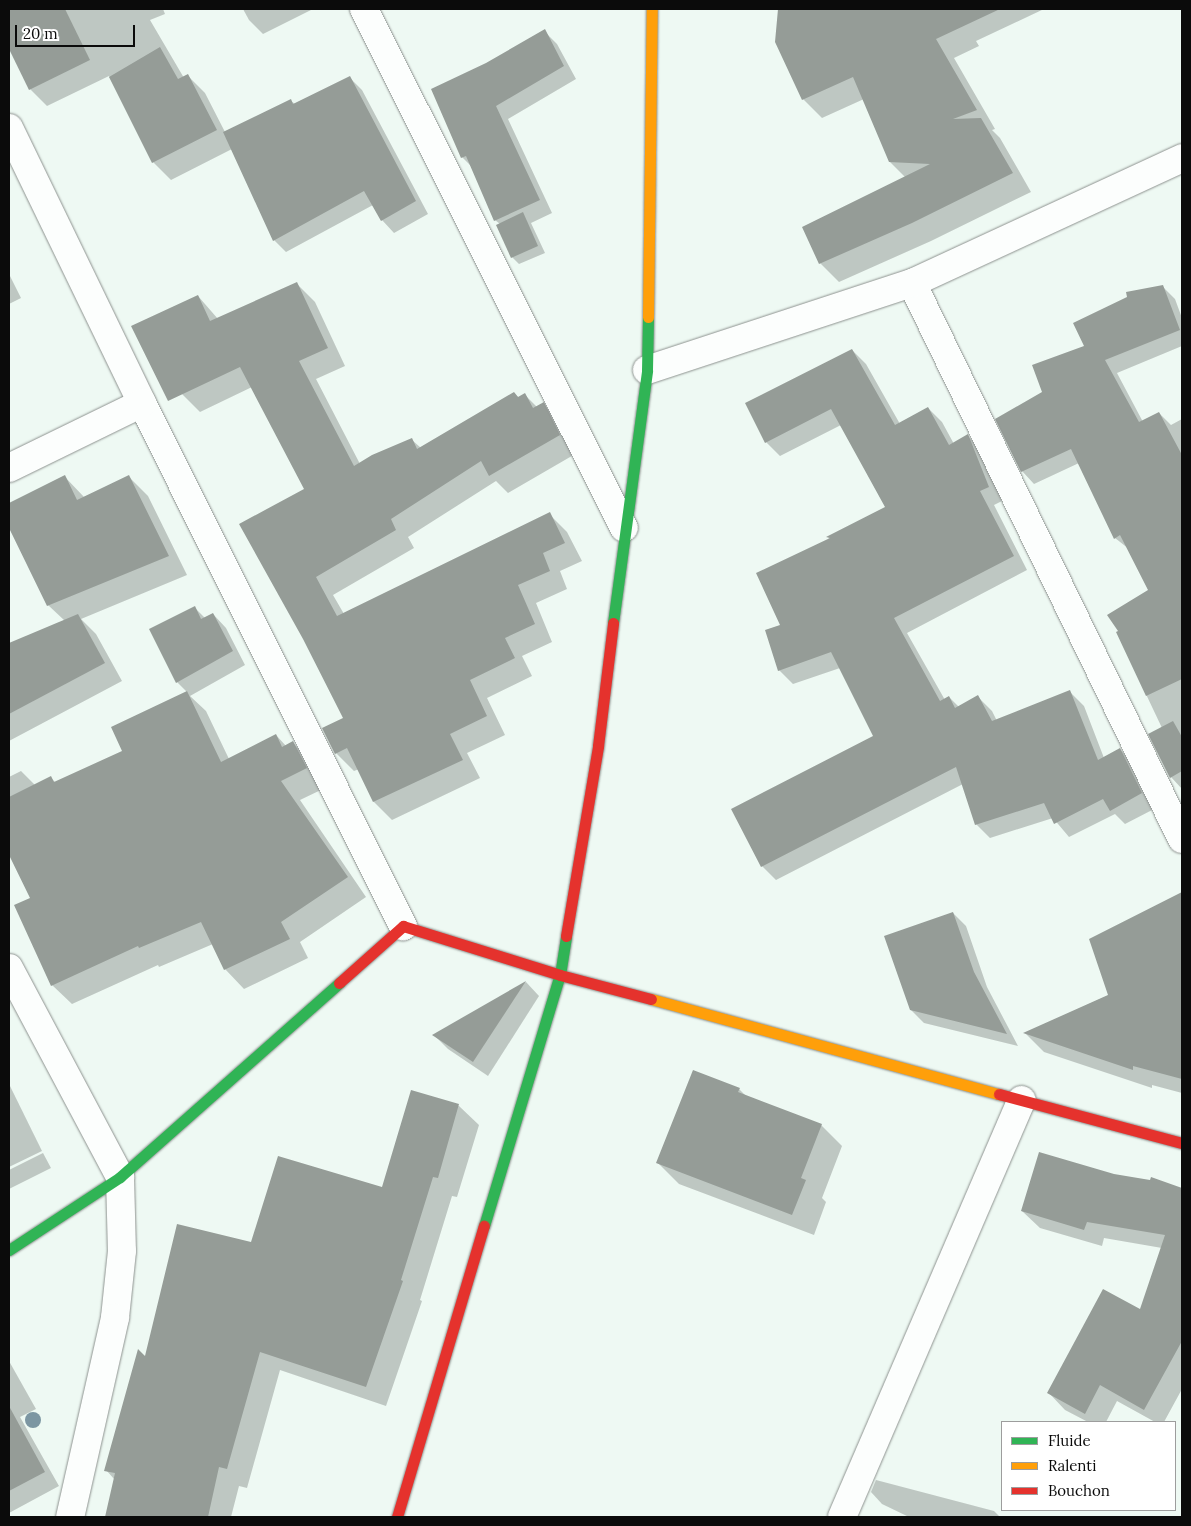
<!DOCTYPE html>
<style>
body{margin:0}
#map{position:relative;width:1191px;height:1526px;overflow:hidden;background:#eef9f3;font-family:Lora,serif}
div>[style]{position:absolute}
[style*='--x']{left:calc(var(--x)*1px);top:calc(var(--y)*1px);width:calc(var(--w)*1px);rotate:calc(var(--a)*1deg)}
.shadow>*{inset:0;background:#0003}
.building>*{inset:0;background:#959c97}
.roads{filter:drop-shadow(0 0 1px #8d928f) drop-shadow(0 0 1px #8d928f)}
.street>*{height:28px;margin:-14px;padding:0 14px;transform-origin:14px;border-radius:14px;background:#fcfefd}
.fast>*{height:11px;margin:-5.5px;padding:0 5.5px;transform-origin:5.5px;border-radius:5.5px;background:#30b455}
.slow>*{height:11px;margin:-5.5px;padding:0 5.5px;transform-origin:5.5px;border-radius:5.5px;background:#ff9f0a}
.jam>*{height:11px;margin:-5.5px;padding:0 5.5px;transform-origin:5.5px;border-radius:5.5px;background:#e5322d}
.trees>*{width:16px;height:16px;margin:-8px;border-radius:50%;background:#7c96a2}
span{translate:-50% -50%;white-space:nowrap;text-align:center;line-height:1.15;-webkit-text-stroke:5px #fff;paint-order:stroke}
.frame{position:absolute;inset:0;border:10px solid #0b0b0b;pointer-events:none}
.legend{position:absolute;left:1001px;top:1421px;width:175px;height:90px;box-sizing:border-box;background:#fff;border:1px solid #9d9d9d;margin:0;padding:6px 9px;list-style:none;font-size:15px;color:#0b0b0b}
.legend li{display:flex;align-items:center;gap:10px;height:25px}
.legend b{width:25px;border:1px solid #9d9d9d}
.scale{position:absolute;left:15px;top:25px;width:120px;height:22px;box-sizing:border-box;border:2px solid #0b0b0b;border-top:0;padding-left:6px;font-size:15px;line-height:18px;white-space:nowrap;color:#0b0b0b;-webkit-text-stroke:4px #fff;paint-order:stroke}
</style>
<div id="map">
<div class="shadow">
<div style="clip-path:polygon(9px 9px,163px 9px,165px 14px,150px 20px,184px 78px,188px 76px,205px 93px,225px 132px,291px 101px,295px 104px,350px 78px,362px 90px,428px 214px,394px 233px,382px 220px,373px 205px,286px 252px,274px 240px,232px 149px,171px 180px,153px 162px,109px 76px,47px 106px,30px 89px,9px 46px)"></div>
<div style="clip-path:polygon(243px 9px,313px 9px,263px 34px,249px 20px)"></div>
<div style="clip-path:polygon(779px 9px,1044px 9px,976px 41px,979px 46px,954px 58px,995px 129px,992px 130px,1000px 138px,1031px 192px,931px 241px,839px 282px,820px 263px,906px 178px,890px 162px,864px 99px,822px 118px,803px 99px,777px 41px)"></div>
<div style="clip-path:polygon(544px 31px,557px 44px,576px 79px,508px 119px,552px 213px,531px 223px,545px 253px,519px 264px,512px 257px,500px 224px,495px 220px,472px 167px,462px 157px,487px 64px)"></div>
<div style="clip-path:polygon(9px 274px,21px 298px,9px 304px)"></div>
<div style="clip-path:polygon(297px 284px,315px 302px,345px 366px,316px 379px,360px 464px,412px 440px,421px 448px,514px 393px,519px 398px,525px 395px,537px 407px,543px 404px,561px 422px,577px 453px,508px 493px,496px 481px,408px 537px,414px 548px,333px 595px,344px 614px,549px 514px,567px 532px,582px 561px,560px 571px,567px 589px,536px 603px,552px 642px,522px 656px,532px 676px,487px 698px,505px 735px,467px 753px,480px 778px,392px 820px,374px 802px,359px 769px,354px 771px,336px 753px,345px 718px,304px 638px,305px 489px,252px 387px,200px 412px,182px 394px,198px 296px,218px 319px)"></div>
<div style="clip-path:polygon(1162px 286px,1175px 299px,1182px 318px,1182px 346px,1117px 373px,1143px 422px,1159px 413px,1171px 425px,1182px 419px,1182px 789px,1171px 777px,1162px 728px,1117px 633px,1149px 591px,1129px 549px,1115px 538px,1079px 463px,1034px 484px,1022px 471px,1044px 392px,1086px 346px)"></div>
<div style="clip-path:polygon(852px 350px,866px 364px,900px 424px,928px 408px,942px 422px,954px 444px,968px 436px,982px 450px,1002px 501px,994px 505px,1027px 570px,907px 633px,945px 700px,949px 697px,959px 707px,978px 697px,992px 711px,997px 721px,1070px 692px,1084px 706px,1104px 758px,1120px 749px,1134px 764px,1156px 808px,1125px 824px,1115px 814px,1069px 837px,1053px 818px,990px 838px,976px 824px,963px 784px,776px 880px,762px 866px,875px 736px,840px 668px,793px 684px,779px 670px,781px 626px,830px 539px,828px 538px,886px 508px,841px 425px,780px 456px,766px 442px)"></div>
<div style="clip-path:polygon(64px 476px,84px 497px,129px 477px,148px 496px,187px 575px,81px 619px,96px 634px,122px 681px,9px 741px,9px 645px,65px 621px,48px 605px,9px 525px,9px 504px)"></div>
<div style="clip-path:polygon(195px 608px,205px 618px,213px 614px,226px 628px,245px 665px,190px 696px,206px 711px,229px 759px,276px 735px,286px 746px,293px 743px,312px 762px,325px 788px,300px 800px,366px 897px,300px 942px,308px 958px,244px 989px,225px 969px,213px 944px,159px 967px,158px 965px,72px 1004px,52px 985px,31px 899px,9px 852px,9px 777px,21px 771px,35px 785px,51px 778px,56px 783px,124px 752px,187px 692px,177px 682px)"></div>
<div style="clip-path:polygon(1172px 899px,1182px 909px,1182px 1093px,1152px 1085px,1152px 1088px,1044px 1052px,1025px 1033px,1109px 995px)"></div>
<div style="clip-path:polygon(953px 913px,966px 926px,987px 987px,1018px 1046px,924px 1023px,911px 1010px)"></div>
<div style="clip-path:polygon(526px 982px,539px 996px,488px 1076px,448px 1049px,434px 1035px)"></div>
<div style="clip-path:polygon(9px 1084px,42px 1151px,9px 1167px)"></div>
<div style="clip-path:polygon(739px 1089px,747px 1097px,821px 1125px,842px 1146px,822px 1198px,826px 1202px,814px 1235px,679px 1184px,658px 1163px)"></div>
<div style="clip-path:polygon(412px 1092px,459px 1106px,479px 1125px,457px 1197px,452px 1196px,420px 1300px,422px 1301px,386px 1406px,280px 1370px,247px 1488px,239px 1486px,231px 1517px,106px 1517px,115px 1480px,106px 1470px,145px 1358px,252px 1243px,383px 1188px)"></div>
<div style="clip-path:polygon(43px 1153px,51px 1168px,9px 1189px,9px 1170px)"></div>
<div style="clip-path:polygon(1113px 1175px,1151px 1182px,1152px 1178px,1182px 1189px,1182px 1389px,1164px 1422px,1155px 1422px,1117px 1401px,1106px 1422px,1088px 1422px,1065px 1410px,1048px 1392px,1141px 1311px,1162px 1248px,1104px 1238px,1102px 1246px,1040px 1228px,1022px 1211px)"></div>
<div style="clip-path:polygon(9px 1361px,36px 1409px,20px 1417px,59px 1486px,9px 1513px)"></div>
<div style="clip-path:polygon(876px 1480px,994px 1511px,1000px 1517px,909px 1517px,882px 1504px,871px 1492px)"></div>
</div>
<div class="building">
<div style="clip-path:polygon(9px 9px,65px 9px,90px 60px,29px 90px,9px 49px)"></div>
<div style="clip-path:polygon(778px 9px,1000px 9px,936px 39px,977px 110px,953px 119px,981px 118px,1013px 173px,912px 223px,819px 264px,802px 227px,930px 164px,889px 162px,853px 77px,802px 100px,775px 42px)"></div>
<div style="clip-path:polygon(545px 29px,564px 66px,496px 106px,540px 200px,494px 221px,466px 156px,461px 158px,431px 89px,486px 63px)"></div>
<div style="clip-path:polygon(160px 47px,178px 79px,188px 74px,217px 130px,152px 163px,109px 77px)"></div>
<div style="clip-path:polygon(350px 76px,416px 201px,381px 221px,364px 191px,273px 241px,223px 132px,291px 99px,293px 104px)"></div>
<div style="clip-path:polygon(523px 212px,538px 246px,511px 258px,496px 225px)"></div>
<div style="clip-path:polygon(297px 282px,328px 348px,299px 361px,354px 466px,372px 455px,412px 438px,417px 449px,514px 392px,518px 397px,525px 393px,533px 408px,544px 402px,560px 435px,489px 476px,481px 461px,391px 519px,396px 530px,316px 577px,337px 616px,550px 512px,565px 543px,543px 553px,550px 571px,518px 585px,535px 624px,505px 638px,515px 658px,470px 680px,487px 716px,450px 734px,463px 760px,373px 802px,347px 748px,335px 754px,322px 728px,343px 718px,303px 639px,239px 524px,304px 489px,240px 367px,168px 401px,131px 326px,198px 295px,210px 321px)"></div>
<div style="clip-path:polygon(1163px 285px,1180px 330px,1105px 360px,1139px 422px,1159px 412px,1182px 455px,1182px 679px,1146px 696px,1116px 632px,1118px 631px,1107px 615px,1148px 590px,1120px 535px,1114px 539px,1071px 449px,1021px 472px,995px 419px,1042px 392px,1032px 365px,1084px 346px,1073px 323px,1127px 297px,1126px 292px)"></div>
<div style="clip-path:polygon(852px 349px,895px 425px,928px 407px,949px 445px,968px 434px,989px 487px,980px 491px,1014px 556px,894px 618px,940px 701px,949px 696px,955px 708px,978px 695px,992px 721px,1070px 690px,1098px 760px,1120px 748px,1142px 793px,1110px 811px,1103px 799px,1054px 824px,1044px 803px,975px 825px,956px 767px,761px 867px,731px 809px,873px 736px,831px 652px,778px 671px,765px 630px,780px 625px,756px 573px,830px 538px,826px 537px,885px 507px,831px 409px,765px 443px,745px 403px)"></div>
<div style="clip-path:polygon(65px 475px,77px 500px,129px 475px,169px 556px,47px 606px,9px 528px,9px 503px)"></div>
<div style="clip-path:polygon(195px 606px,201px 619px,213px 613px,233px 651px,176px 683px,149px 629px)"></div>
<div style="clip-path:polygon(78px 614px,105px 663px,9px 714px,9px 643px)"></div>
<div style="clip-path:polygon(187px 691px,221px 762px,276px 734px,282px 747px,293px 741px,307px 768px,281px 781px,348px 877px,281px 922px,290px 939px,224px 970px,201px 922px,139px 948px,138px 946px,51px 986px,14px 905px,30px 898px,9px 855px,9px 797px,51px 776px,54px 782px,122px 751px,111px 727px)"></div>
<div style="clip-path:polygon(1173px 721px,1182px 737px,1182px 771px,1170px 778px,1148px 734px)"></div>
<div style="clip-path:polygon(1182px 892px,1182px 1079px,1133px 1066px,1133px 1070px,1023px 1033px,1108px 995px,1089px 939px)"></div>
<div style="clip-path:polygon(953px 912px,974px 972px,1007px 1034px,910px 1010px,884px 936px)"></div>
<div style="clip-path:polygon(526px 981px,473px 1062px,432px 1035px)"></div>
<div style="clip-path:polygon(693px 1070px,740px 1088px,738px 1092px,822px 1124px,801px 1178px,806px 1180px,792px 1215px,656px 1163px)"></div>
<div style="clip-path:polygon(411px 1090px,459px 1104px,438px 1178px,433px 1177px,401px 1280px,403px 1281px,366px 1387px,260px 1352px,227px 1469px,219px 1467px,208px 1517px,105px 1517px,115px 1473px,104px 1471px,138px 1349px,145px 1356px,177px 1224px,251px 1242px,278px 1156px,382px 1187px)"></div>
<div style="clip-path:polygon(1039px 1152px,1114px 1174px,1150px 1180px,1151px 1177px,1182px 1188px,1182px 1341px,1144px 1410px,1100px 1385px,1085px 1414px,1047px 1393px,1103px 1289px,1140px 1309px,1165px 1235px,1087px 1222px,1084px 1230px,1021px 1211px)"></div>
<div style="clip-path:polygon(9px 1406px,45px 1472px,9px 1491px)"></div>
</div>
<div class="roads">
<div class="street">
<div style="--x:364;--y:9;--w:580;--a:63.39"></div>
<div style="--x:9;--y:128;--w:305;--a:64.2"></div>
<div style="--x:142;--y:403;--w:585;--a:63.48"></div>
<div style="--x:912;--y:283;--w:618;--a:64.1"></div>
<div style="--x:647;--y:370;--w:279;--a:-18.2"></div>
<div style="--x:912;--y:283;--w:298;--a:-24.8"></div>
<div style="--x:9;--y:468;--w:148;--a:-26"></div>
<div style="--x:9;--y:968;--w:237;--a:62"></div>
<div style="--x:120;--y:1177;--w:74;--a:88.5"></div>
<div style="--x:122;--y:1251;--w:67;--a:96"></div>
<div style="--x:115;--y:1318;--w:204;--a:102.7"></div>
<div style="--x:842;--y:1517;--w:454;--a:-66.7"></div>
</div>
<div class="fast">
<div style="--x:613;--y:623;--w:255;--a:-82.3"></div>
<div style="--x:647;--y:370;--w:53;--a:-88.9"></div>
<div style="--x:484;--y:1226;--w:262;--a:-73.2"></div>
<div style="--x:560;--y:975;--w:39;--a:-81"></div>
<div style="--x:9;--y:1250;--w:133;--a:-33.3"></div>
<div style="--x:120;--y:1177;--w:293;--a:-41.5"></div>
</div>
<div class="slow">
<div style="--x:648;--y:317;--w:308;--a:-89.3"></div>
<div style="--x:651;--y:999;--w:361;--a:15.3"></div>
</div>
<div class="jam">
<div style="--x:566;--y:936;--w:193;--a:-80.4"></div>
<div style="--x:598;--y:746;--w:124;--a:-83"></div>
<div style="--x:339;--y:983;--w:86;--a:-41.7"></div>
<div style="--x:403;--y:926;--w:164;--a:17.3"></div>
<div style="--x:560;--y:975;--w:94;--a:14.8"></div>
<div style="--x:999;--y:1094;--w:189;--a:15"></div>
<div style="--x:397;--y:1517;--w:304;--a:-73.4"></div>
</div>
</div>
<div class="trees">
<div style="left:33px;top:1420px"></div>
</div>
<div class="frame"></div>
<ul class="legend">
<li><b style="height:6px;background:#30b455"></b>Fluide</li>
<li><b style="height:6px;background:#ff9f0a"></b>Ralenti</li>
<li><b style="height:6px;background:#e5322d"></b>Bouchon</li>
</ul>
<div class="scale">20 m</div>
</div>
